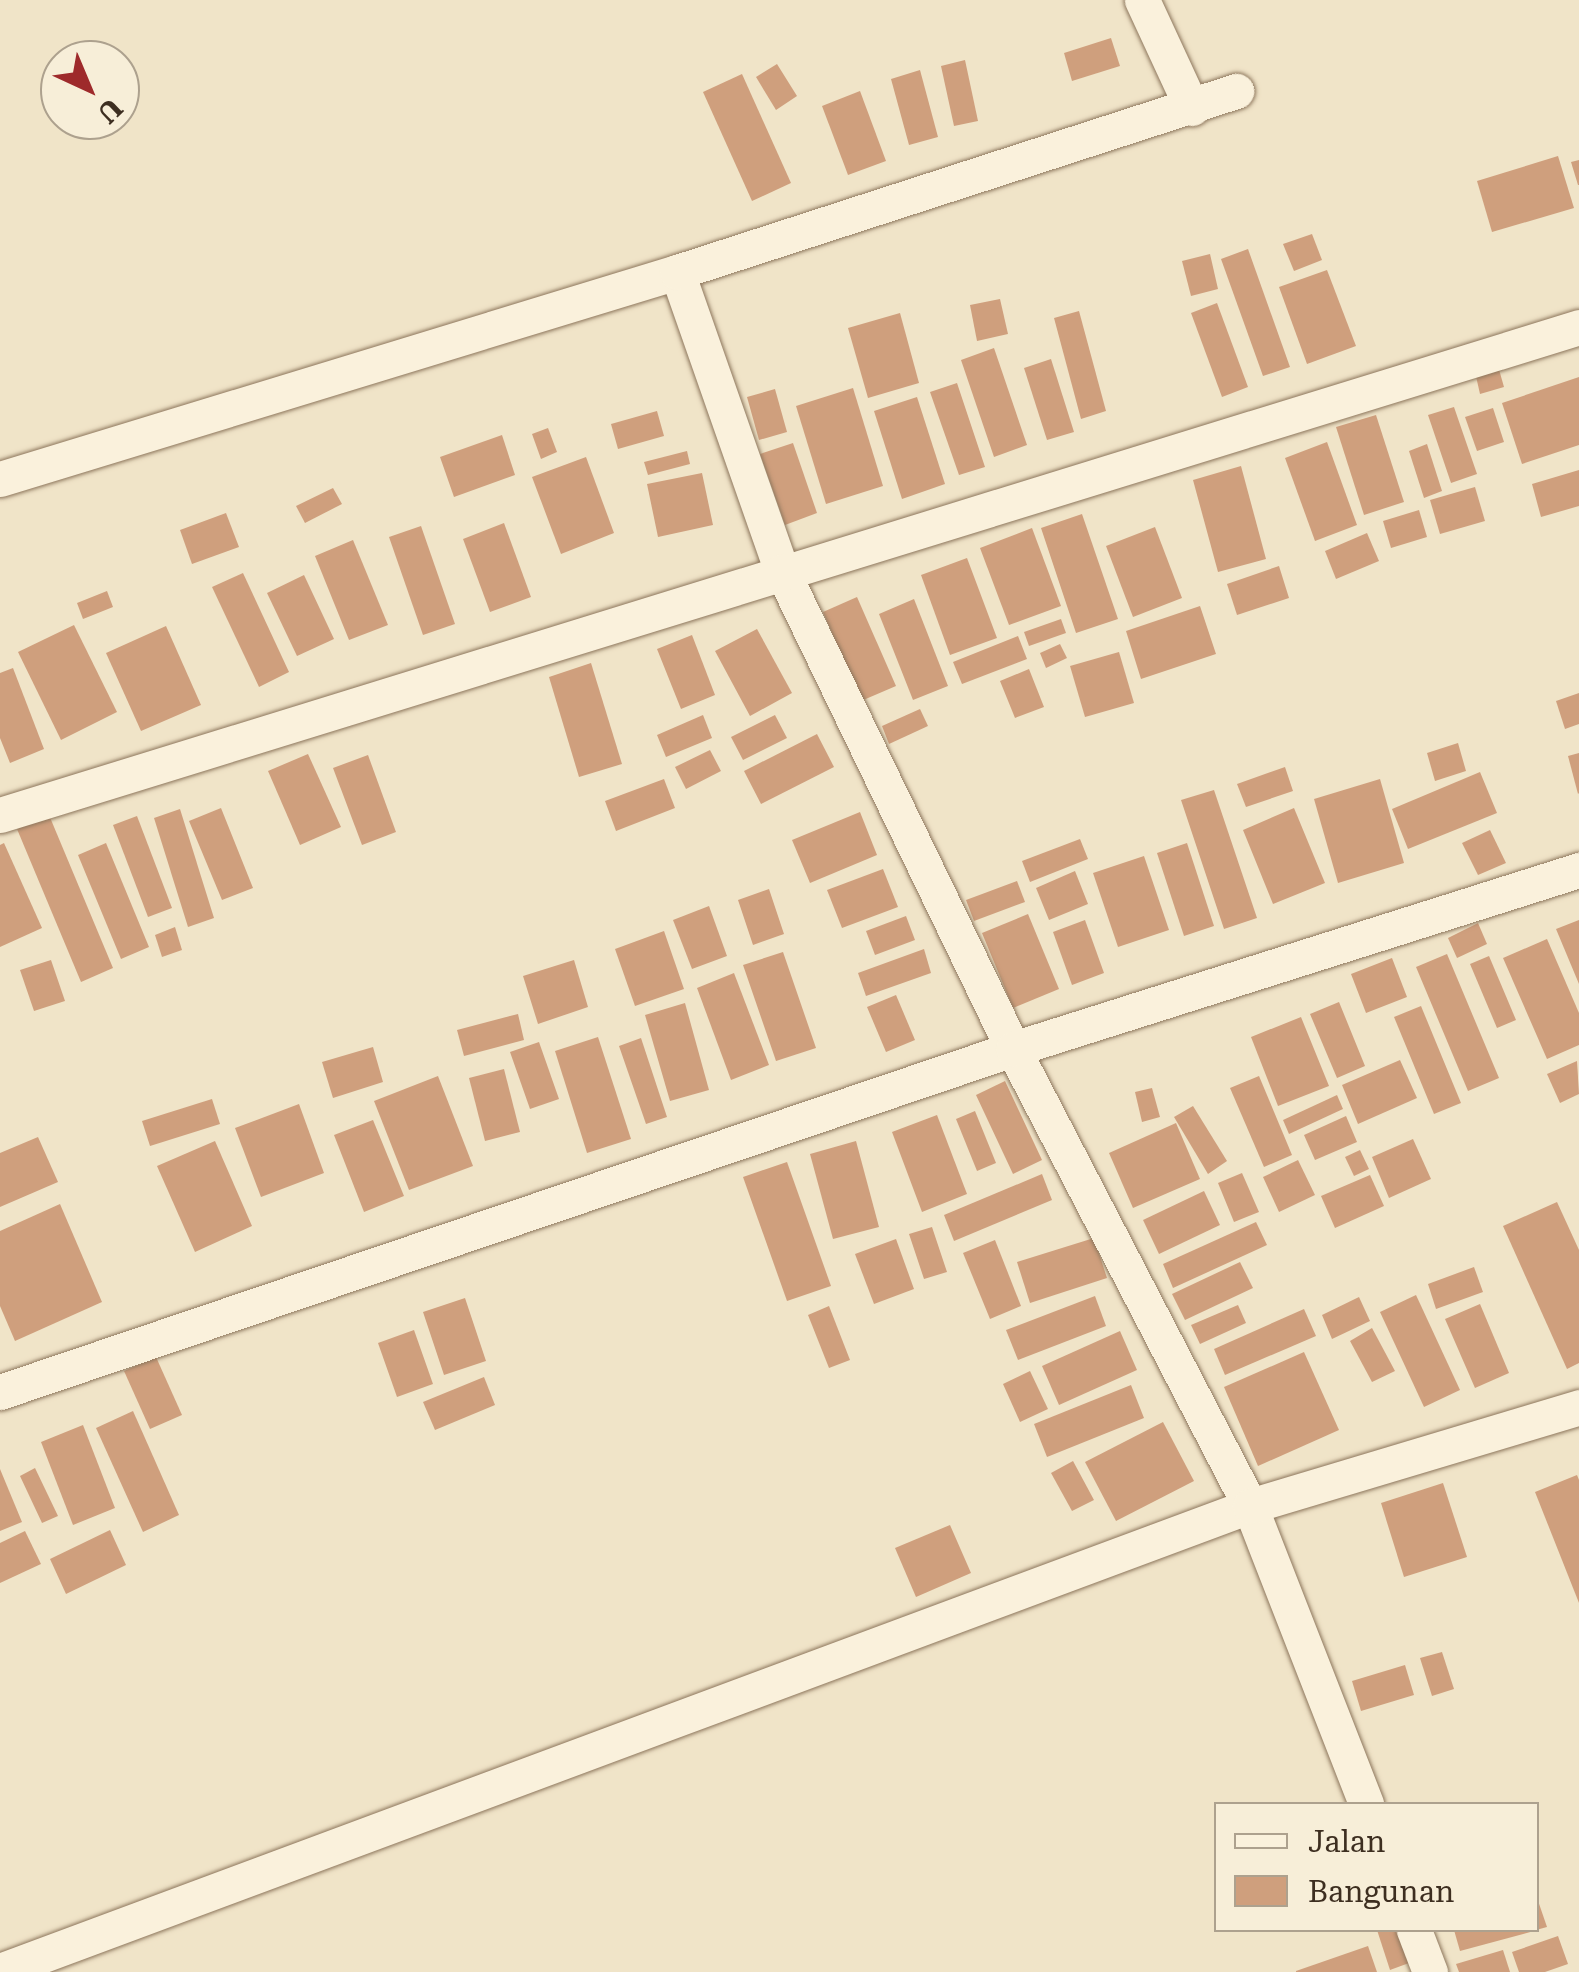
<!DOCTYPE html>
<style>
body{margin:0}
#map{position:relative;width:1579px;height:1972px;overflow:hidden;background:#f0e4c8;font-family:"Roboto Serif",serif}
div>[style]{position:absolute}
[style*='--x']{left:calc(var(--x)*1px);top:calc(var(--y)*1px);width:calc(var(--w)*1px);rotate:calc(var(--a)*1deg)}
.building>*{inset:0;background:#cf9f7d}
.roads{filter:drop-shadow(0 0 2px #8d765c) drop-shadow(0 0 2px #8d765c)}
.minor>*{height:35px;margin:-17.5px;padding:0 17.5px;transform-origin:17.5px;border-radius:17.5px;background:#faf1dc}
span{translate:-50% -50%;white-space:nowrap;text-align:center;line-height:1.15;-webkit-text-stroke:8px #f7eed8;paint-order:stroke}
.legend{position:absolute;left:1214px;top:1802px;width:325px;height:130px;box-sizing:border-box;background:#f7eed8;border:2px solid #ada18e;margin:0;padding:12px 18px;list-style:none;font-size:30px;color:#3d2e20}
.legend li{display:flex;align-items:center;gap:20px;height:50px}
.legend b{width:50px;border:2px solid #ada18e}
.north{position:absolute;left:40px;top:40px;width:100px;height:100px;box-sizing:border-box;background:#f7eed8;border:2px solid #ada18e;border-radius:50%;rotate:136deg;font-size:28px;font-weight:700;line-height:40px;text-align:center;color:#3d2e20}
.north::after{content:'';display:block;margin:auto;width:35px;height:45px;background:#9e2a2b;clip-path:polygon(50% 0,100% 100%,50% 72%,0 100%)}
</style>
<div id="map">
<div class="building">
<div style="clip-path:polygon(1111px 38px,1120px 66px,1072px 81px,1064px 53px)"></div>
<div style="clip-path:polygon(965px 60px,978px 121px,954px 126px,941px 66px)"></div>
<div style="clip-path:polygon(777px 64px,797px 96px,776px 110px,756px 77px)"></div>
<div style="clip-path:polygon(920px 70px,938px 137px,909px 145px,891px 79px)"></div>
<div style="clip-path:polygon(742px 74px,791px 183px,752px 201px,703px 92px)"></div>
<div style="clip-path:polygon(860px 91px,886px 161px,848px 175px,822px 106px)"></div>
<div style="clip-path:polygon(1558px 156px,1574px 208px,1492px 232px,1477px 181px)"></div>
<div style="clip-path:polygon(1579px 160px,1579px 185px,1578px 185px,1571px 162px)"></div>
<div style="clip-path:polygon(1312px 234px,1322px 260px,1294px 271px,1283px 244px)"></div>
<div style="clip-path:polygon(1248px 249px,1290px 367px,1263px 376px,1221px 259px)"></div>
<div style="clip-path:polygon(1210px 254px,1218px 289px,1191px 296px,1182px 261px)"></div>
<div style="clip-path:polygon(1327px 270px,1356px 346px,1307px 364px,1279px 287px)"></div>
<div style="clip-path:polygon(1000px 299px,1008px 334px,977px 341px,970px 305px)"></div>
<div style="clip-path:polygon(1217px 303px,1248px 387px,1222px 397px,1191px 313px)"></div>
<div style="clip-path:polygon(1079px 311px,1106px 411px,1081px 419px,1054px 318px)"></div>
<div style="clip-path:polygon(900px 313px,919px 383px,868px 398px,848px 328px)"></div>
<div style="clip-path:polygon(994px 348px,1027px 445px,994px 457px,961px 360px)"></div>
<div style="clip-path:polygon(1051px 359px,1074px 432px,1047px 440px,1024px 368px)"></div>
<div style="clip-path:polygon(1498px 366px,1504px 387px,1480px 394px,1475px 372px)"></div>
<div style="clip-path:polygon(1579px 377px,1579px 445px,1522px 464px,1502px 403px)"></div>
<div style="clip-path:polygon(957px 383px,985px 467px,959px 475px,930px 392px)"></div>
<div style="clip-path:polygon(853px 388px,883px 486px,826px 504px,796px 406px)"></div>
<div style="clip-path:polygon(775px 389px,787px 432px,759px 440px,747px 397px)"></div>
<div style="clip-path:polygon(917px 397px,945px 484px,902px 499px,874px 411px)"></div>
<div style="clip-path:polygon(1454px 407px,1477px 474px,1451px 483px,1428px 415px)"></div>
<div style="clip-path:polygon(1493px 408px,1504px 442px,1477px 451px,1465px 417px)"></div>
<div style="clip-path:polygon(657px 411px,664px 436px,618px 449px,611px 424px)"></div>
<div style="clip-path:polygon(1376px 415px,1404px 502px,1364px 515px,1336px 427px)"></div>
<div style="clip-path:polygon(548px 428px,557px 452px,541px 459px,532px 434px)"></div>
<div style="clip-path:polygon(502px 435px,515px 475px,454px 497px,440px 457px)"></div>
<div style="clip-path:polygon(1327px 442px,1357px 525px,1315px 541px,1285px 458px)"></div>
<div style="clip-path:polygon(793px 443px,817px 513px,785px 525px,760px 454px)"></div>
<div style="clip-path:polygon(1427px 444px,1442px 491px,1424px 498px,1409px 451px)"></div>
<div style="clip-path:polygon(687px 451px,690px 464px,648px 475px,644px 462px)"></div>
<div style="clip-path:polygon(586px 457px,614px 533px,561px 554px,532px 477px)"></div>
<div style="clip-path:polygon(1241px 466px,1266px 559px,1218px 572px,1193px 480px)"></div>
<div style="clip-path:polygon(1579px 470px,1579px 506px,1541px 517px,1532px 484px)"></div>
<div style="clip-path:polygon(702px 473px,713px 525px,658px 537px,647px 484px)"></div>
<div style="clip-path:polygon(1475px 487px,1485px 521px,1440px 534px,1430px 500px)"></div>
<div style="clip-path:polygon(333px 488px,342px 504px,305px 523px,296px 506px)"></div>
<div style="clip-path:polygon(1419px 510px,1427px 537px,1391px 548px,1383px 521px)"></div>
<div style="clip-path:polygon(226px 513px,239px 547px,192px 564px,180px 530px)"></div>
<div style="clip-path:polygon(1082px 514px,1118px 619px,1076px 633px,1041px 528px)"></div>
<div style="clip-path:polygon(504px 523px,531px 597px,490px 612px,463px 539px)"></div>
<div style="clip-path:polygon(421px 526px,455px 624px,423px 635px,389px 537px)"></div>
<div style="clip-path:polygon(1155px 527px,1182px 598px,1133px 617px,1106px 546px)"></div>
<div style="clip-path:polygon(1032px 528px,1061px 606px,1009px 625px,980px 548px)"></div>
<div style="clip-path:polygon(1367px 533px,1379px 561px,1336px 579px,1325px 551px)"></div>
<div style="clip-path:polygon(353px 540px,388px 625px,349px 640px,315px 556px)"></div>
<div style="clip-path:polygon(967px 558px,997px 638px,950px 655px,921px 575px)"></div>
<div style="clip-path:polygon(1279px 566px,1289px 598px,1237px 615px,1227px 584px)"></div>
<div style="clip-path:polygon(243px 573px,289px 672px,259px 687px,212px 587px)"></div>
<div style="clip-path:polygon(304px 575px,334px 639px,297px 656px,267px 593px)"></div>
<div style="clip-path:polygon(107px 591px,113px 607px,83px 619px,77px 603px)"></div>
<div style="clip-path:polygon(857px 597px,896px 686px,861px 701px,823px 612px)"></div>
<div style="clip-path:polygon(914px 599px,948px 686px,913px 700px,879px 614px)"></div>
<div style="clip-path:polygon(1200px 606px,1216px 654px,1141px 679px,1126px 631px)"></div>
<div style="clip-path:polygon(1061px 619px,1066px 633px,1029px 646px,1024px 632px)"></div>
<div style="clip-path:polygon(74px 625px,117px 712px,61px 740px,18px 652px)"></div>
<div style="clip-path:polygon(166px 626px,201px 705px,141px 731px,106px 653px)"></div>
<div style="clip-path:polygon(757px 629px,792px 693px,750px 716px,715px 651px)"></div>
<div style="clip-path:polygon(692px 635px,715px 695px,681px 709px,657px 649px)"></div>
<div style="clip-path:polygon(1018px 636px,1027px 659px,962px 684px,953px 662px)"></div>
<div style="clip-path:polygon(1060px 644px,1067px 658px,1046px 668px,1040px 653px)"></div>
<div style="clip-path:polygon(1119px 652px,1134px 703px,1085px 717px,1070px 666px)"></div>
<div style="clip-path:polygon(591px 663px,622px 764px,579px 777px,549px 677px)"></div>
<div style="clip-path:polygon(13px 668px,44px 749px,10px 763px,0 738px,0 673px)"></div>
<div style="clip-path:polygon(1029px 669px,1044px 707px,1015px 718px,1000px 681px)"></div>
<div style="clip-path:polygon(1579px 693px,1579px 724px,1565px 729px,1556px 701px)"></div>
<div style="clip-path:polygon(920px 709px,928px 726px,889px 744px,882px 726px)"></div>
<div style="clip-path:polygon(703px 715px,712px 738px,666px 757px,657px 735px)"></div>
<div style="clip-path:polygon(775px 715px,787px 738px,743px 760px,731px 737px)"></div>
<div style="clip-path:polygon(817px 734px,834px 767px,761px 804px,744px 771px)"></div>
<div style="clip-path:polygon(1458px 743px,1466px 771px,1435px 781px,1427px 753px)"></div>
<div style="clip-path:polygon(710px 750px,721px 771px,686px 789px,675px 767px)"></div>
<div style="clip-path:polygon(1579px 753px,1579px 793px,1578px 794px,1568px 756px)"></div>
<div style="clip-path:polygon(308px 754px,341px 827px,300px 845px,268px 771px)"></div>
<div style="clip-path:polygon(368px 755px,396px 832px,362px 845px,333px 768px)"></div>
<div style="clip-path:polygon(1285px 767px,1293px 791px,1246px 807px,1237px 784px)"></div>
<div style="clip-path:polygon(1480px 772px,1497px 813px,1408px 849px,1392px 809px)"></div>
<div style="clip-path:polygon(664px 779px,675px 808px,616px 831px,605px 801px)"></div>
<div style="clip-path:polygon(1380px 779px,1404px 863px,1338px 883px,1314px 799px)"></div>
<div style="clip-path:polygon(1214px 790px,1257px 918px,1224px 929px,1181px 800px)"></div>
<div style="clip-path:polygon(221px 808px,253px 888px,222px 900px,189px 821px)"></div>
<div style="clip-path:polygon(1294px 808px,1325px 883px,1273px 904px,1243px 830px)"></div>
<div style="clip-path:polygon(180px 809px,214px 918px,188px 927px,154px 818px)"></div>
<div style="clip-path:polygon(860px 812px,877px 855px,810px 883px,792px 840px)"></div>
<div style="clip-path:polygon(49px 815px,113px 968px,81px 982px,17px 829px)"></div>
<div style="clip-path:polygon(137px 816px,172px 908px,148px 917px,113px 825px)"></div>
<div style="clip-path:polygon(1490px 830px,1506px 863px,1478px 875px,1462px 843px)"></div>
<div style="clip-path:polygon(1080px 839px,1088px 859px,1030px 882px,1022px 861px)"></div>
<div style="clip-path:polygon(4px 843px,42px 928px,0 947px,0 845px)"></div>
<div style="clip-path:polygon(106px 843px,149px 947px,121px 959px,78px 855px)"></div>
<div style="clip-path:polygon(1187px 843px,1214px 926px,1184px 936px,1157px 853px)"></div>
<div style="clip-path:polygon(1144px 856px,1169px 930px,1118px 947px,1093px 873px)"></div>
<div style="clip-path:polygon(883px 869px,898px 907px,842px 928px,827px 890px)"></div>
<div style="clip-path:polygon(1075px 871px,1088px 904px,1049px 920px,1036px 888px)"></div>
<div style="clip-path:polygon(1017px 881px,1025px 902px,974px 921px,966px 900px)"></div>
<div style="clip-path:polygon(769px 889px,784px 934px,753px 945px,738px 900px)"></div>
<div style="clip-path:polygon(709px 906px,727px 956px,692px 969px,673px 920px)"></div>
<div style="clip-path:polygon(1028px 914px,1059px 989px,1013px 1008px,982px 933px)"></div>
<div style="clip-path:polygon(906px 916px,915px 940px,875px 955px,866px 931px)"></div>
<div style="clip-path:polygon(1085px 920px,1104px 973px,1072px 985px,1053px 932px)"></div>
<div style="clip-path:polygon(1579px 920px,1579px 984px,1556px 929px)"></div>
<div style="clip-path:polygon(1478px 923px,1487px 944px,1457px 958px,1448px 938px)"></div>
<div style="clip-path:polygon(175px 927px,182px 950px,162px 957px,155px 935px)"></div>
<div style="clip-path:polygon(664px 931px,684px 989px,635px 1006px,615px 949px)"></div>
<div style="clip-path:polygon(1547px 939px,1579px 1013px,1579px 1045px,1547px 1059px,1503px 958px)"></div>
<div style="clip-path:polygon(924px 949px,931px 973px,866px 996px,858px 973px)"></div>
<div style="clip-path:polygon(783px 952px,816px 1048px,776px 1061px,743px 965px)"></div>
<div style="clip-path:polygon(1447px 954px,1499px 1078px,1468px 1091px,1416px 967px)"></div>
<div style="clip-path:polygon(1489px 956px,1516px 1020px,1497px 1028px,1470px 964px)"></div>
<div style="clip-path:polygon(1392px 958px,1407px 997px,1366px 1013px,1351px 974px)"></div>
<div style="clip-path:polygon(51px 960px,65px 1001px,34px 1011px,20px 970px)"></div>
<div style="clip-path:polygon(574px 960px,588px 1007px,538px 1024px,523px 976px)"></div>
<div style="clip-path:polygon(734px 973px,769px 1065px,731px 1080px,697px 988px)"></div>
<div style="clip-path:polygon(896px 995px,915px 1040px,886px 1052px,867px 1007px)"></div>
<div style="clip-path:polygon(1339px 1002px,1365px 1066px,1337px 1078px,1310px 1014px)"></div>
<div style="clip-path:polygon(685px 1003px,709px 1090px,670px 1101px,645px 1015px)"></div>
<div style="clip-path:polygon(1421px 1006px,1461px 1103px,1434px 1114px,1394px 1017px)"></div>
<div style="clip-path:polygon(518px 1014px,524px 1040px,464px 1056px,457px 1030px)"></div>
<div style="clip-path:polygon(1301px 1017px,1329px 1086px,1278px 1106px,1251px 1037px)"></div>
<div style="clip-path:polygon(598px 1037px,631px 1139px,587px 1153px,555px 1051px)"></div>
<div style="clip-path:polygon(641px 1038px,667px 1117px,646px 1124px,619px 1046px)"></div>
<div style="clip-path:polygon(539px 1042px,559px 1099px,530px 1109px,510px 1052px)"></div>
<div style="clip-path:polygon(373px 1047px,383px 1082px,333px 1098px,322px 1062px)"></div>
<div style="clip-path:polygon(1400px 1060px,1417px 1098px,1358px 1124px,1342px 1085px)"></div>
<div style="clip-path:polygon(1577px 1061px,1579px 1094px,1560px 1103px,1547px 1074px)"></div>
<div style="clip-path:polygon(504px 1069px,520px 1132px,485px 1141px,469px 1078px)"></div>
<div style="clip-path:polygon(438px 1076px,473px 1166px,409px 1190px,374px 1101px)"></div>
<div style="clip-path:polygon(1259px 1076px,1292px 1155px,1264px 1167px,1230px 1088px)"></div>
<div style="clip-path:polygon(1005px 1081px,1042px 1160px,1013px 1174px,976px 1095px)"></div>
<div style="clip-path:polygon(1152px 1088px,1160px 1117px,1142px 1122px,1135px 1092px)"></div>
<div style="clip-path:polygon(1337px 1095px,1343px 1109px,1289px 1134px,1283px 1120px)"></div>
<div style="clip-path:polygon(212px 1099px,220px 1124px,150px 1146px,142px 1121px)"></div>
<div style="clip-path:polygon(299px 1104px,324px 1173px,261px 1197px,235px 1128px)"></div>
<div style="clip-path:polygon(1193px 1106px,1227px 1161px,1208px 1174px,1174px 1117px)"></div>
<div style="clip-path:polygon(975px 1111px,996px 1163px,977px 1171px,956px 1119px)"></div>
<div style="clip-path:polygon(937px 1115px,967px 1194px,922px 1212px,892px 1132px)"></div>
<div style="clip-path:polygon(1346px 1116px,1357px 1142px,1315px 1160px,1304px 1135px)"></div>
<div style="clip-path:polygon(373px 1120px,404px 1196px,364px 1212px,334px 1135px)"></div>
<div style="clip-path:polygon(1176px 1123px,1200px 1179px,1133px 1208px,1109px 1153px)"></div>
<div style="clip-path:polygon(38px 1137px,58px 1182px,0 1207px,0 1153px)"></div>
<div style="clip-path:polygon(1413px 1139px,1431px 1179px,1389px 1198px,1372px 1157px)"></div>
<div style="clip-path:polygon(215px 1141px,252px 1226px,195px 1252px,157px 1166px)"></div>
<div style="clip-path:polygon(856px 1141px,879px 1227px,833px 1239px,810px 1154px)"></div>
<div style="clip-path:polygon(1360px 1150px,1369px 1169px,1354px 1176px,1345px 1157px)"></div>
<div style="clip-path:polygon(1298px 1160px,1315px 1195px,1279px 1212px,1263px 1177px)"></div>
<div style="clip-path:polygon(787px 1162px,831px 1286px,787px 1301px,743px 1177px)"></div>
<div style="clip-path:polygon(1242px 1173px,1259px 1212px,1234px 1222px,1218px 1183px)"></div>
<div style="clip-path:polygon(1042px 1174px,1052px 1200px,954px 1241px,944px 1215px)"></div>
<div style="clip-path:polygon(1370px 1175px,1384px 1206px,1335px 1228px,1321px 1196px)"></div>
<div style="clip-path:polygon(1204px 1191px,1220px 1225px,1159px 1254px,1143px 1220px)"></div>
<div style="clip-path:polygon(1557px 1202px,1579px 1250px,1579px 1363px,1567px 1369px,1503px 1226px)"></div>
<div style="clip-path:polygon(60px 1204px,102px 1302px,15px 1341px,0 1306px,0 1231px)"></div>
<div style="clip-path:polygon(1256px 1222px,1267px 1245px,1173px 1288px,1163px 1264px)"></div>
<div style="clip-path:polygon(932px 1227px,947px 1272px,924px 1279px,909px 1234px)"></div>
<div style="clip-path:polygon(1094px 1238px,1107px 1278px,1030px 1303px,1017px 1262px)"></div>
<div style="clip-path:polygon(896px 1239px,914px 1289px,874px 1304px,855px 1254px)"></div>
<div style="clip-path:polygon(995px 1240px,1021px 1306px,990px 1319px,963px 1253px)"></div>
<div style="clip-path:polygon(1240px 1262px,1253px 1288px,1185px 1320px,1172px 1294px)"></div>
<div style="clip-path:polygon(1474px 1267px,1483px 1292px,1436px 1309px,1428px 1284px)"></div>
<div style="clip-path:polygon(1416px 1295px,1460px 1390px,1424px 1407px,1380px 1312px)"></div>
<div style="clip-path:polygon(1095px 1296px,1106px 1326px,1018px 1360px,1006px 1330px)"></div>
<div style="clip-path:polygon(1359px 1297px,1370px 1321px,1332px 1339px,1322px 1315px)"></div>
<div style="clip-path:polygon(465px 1298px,486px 1361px,444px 1375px,423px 1312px)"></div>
<div style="clip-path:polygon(1480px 1304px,1509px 1373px,1475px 1388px,1445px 1319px)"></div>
<div style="clip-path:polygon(1238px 1305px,1246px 1323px,1200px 1344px,1191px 1325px)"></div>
<div style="clip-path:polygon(829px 1306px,850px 1360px,829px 1368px,808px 1315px)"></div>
<div style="clip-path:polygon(1304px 1309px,1316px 1336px,1225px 1375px,1214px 1349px)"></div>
<div style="clip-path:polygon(1372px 1328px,1395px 1371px,1372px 1382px,1350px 1341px)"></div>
<div style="clip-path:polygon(414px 1330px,433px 1384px,397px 1397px,378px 1343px)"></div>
<div style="clip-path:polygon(1120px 1331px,1137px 1370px,1059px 1405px,1042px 1366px)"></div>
<div style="clip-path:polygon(1304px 1352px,1339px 1430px,1258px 1466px,1224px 1387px)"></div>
<div style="clip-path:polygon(156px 1357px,182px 1415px,150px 1429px,124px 1371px)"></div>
<div style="clip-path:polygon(1030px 1371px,1048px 1409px,1020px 1422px,1003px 1384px)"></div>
<div style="clip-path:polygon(484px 1377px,495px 1405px,435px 1430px,423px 1402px)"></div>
<div style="clip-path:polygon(1131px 1385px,1144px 1418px,1047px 1457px,1034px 1424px)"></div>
<div style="clip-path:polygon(133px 1411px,179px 1515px,143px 1532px,96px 1428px)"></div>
<div style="clip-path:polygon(1163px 1422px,1194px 1481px,1116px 1521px,1085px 1462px)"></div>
<div style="clip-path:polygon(83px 1425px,115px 1508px,73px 1525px,41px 1442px)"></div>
<div style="clip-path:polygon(1073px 1461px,1094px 1500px,1072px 1511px,1051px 1473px)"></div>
<div style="clip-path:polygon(35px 1468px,58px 1516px,42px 1523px,20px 1476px)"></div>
<div style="clip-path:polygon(0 1469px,22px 1522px,0 1531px)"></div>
<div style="clip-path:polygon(1577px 1475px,1579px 1480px,1579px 1603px,1535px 1492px)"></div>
<div style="clip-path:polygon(1443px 1483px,1467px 1557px,1404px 1577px,1381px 1503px)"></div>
<div style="clip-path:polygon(950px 1525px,971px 1573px,916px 1597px,895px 1548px)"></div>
<div style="clip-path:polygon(110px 1530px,126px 1565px,66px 1594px,50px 1559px)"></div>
<div style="clip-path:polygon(25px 1531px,41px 1564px,0 1583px,0 1543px)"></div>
<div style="clip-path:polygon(1442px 1652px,1454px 1689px,1432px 1696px,1420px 1658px)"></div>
<div style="clip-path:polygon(1405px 1665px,1414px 1695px,1361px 1711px,1352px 1681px)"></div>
<div style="clip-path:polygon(1536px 1895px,1547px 1927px,1536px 1930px)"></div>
<div style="clip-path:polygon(1377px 1930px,1398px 1930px,1409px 1963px,1390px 1970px)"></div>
<div style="clip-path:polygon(1454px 1930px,1534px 1930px,1534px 1931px,1460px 1951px)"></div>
<div style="clip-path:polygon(1558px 1936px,1568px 1964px,1545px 1972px,1519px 1972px,1512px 1952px)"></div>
<div style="clip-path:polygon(1368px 1946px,1377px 1972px,1296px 1972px,1296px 1971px)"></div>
<div style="clip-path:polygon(1503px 1950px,1510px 1972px,1459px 1972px,1456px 1964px)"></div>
</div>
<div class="roads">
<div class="minor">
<div style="--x:1142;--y:0;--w:119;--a:65.2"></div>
<div style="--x:677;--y:272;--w:317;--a:70.7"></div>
<div style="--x:782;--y:571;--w:531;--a:64.21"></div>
<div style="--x:1013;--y:1049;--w:515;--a:62.59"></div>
<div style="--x:1250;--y:1506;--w:320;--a:68.7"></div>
<div style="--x:0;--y:479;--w:708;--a:-17"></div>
<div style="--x:677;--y:272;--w:588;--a:-17.94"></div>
<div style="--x:0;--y:815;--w:1653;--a:-17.17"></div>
<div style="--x:0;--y:1392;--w:1069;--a:-18.71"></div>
<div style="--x:1013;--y:1049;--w:594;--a:-17.55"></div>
<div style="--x:1414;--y:1930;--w:45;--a:69.1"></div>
<div style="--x:0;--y:1971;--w:1334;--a:-20.41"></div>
<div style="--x:1250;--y:1506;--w:344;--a:-16.7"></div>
</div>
</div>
<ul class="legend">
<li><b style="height:12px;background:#faf1dc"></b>Jalan</li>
<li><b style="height:28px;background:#cf9f7d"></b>Bangunan</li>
</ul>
<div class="north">U</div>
</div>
